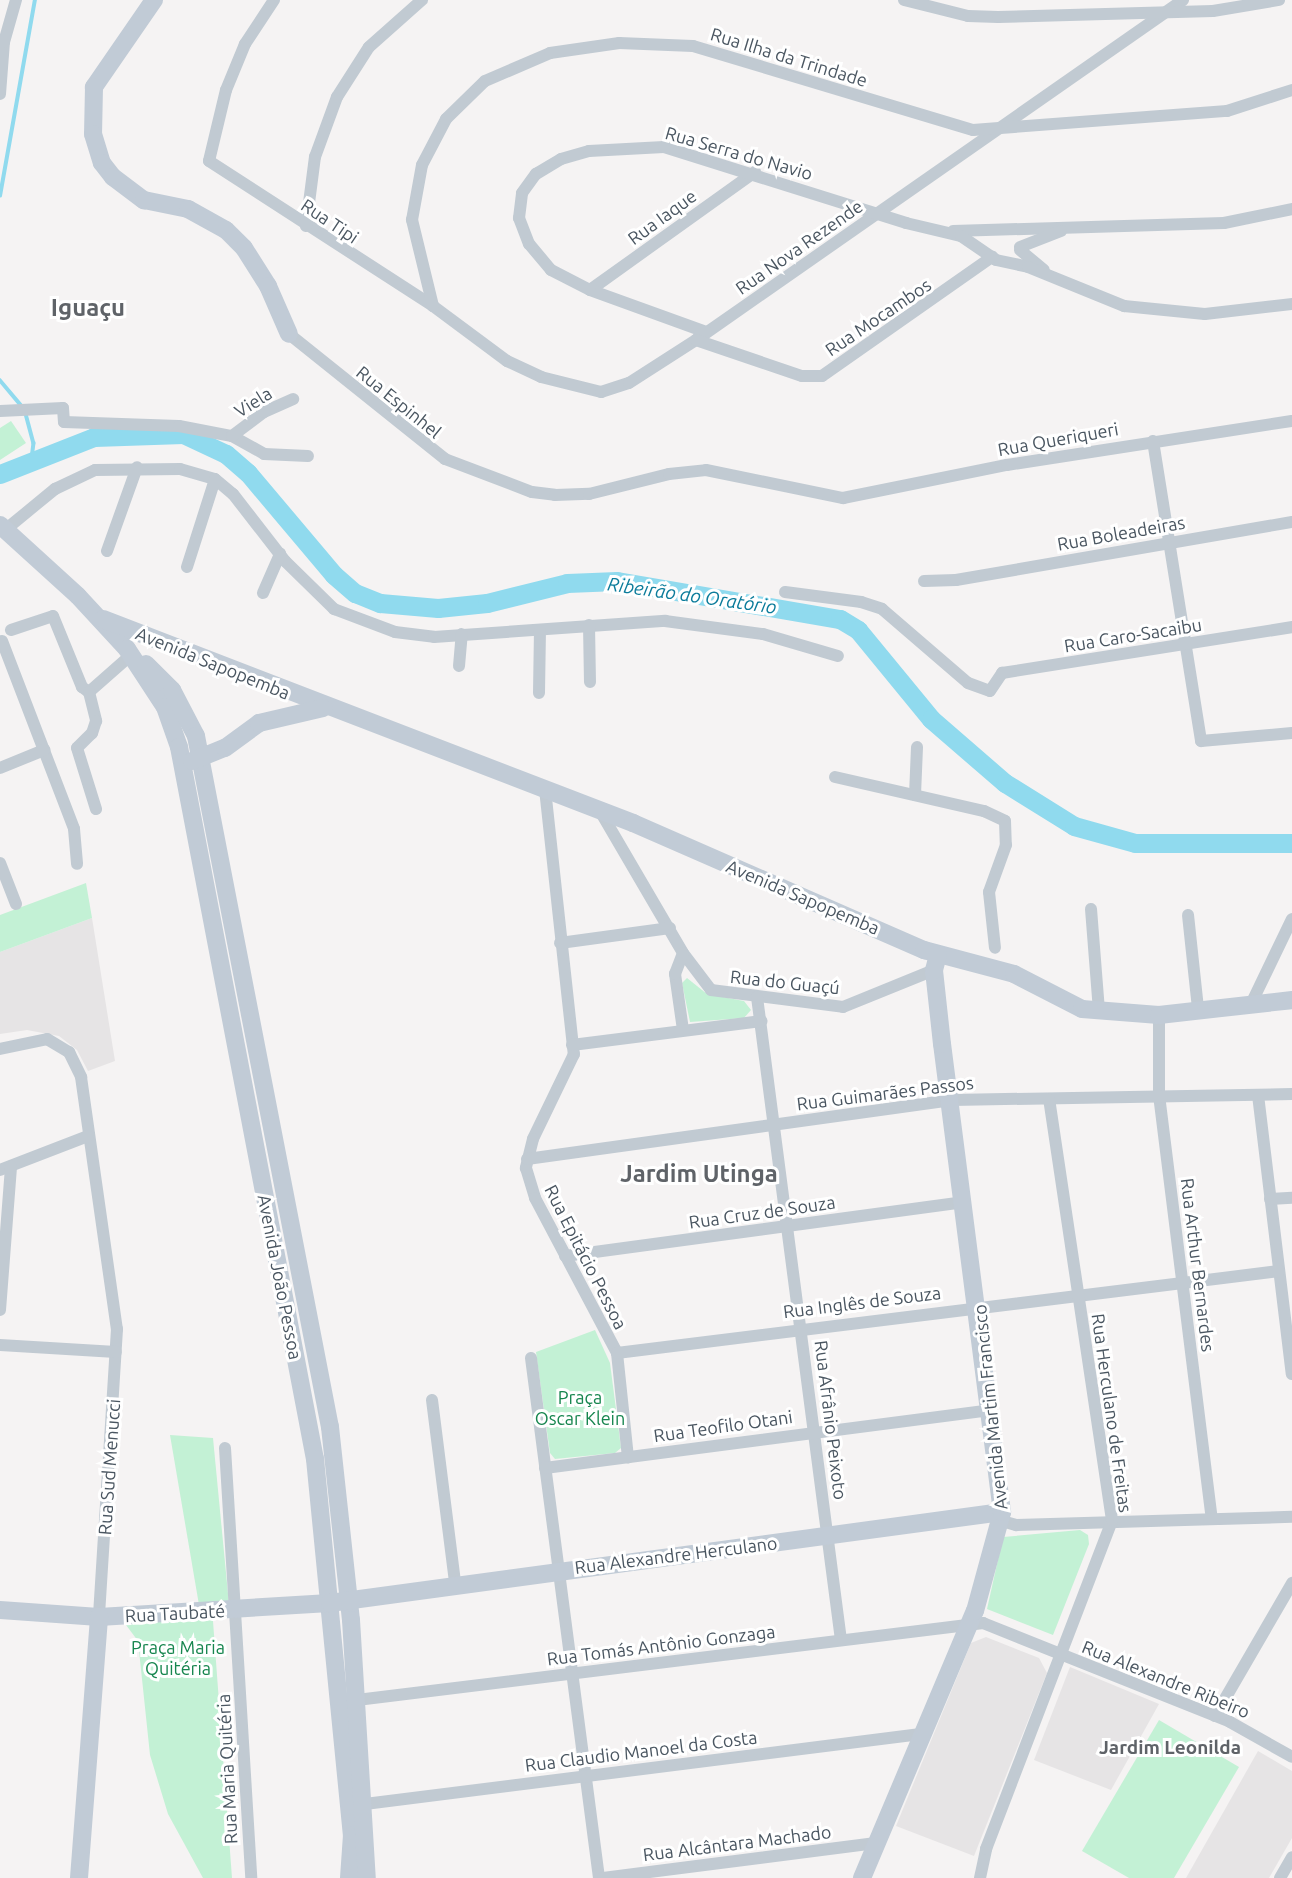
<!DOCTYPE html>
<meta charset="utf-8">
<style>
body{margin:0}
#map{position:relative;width:1292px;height:1878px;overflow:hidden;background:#f5f3f3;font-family:Ubuntu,sans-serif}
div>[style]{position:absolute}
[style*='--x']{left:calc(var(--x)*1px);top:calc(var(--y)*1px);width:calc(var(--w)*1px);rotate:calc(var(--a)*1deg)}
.education>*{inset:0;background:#e6e4e5}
.green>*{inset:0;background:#c3f1d5}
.stream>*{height:3.5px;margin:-1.75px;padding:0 1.75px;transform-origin:1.75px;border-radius:1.75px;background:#90daee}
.river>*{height:19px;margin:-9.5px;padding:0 9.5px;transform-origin:9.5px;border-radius:9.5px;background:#90daee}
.street>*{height:12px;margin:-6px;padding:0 6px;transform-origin:6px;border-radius:6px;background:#c1cad2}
.secondary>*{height:18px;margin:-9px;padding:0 9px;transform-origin:9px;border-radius:9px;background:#c1cbd6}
span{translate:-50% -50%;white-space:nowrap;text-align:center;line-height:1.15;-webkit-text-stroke:6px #fff;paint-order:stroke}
.street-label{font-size:18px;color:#4a5661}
.park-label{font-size:18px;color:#17864f}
.water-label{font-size:19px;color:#0c7c9b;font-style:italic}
.neighbourhood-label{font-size:19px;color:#5f6368;font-weight:700}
.district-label{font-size:24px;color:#5f6368;font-weight:700}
</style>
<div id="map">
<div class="education">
<div style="clip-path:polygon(92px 918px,115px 1061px,88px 1071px,77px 1050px,59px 1036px,27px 1030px,0 1034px,0 952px)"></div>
<div style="clip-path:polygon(986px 1637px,1039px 1658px,1047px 1673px,974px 1856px,896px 1826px,971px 1643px)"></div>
<div style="clip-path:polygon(1070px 1667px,1159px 1704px,1111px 1790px,1034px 1760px)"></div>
<div style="clip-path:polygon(1258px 1751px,1292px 1771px,1292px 1838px,1269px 1878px,1186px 1878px)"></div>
</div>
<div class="green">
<div style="clip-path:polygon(11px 421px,26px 443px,0 460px,0 428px)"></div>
<div style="clip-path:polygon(86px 883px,92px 918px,0 952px,0 915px)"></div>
<div style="clip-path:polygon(687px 978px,707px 994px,744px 1001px,751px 1010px,744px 1018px,690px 1022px,682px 983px)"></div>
<div style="clip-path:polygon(595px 1330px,610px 1363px,621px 1448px,615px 1453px,555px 1459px,550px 1453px,536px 1352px)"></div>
<div style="clip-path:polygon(170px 1435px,213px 1438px,229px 1604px,199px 1605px)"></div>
<div style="clip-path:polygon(1080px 1530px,1088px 1535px,1089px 1544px,1053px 1635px,987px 1609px,1003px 1537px)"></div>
<div style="clip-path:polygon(207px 1616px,213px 1621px,232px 1878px,203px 1878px,168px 1814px,150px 1755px,138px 1641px,126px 1625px)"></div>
<div style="clip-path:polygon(1159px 1720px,1239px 1767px,1174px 1878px,1129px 1878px,1082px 1851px)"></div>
</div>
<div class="stream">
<div style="--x:0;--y:196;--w:199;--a:-79.9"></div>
<div style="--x:0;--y:380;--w:35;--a:50"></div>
<div style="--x:26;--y:414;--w:30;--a:75"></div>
<div style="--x:34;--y:443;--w:17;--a:97"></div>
</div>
<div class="river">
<div style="--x:0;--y:474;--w:101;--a:-21.5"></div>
<div style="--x:94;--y:437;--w:89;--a:-1.9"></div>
<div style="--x:183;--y:434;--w:47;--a:24.9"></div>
<div style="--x:226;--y:454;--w:29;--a:41"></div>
<div style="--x:248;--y:473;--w:133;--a:49.9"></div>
<div style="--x:334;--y:575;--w:28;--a:41"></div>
<div style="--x:355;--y:593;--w:27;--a:22"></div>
<div style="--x:380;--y:603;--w:58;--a:4.9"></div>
<div style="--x:438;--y:608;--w:49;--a:-5.8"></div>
<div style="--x:487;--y:603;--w:82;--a:-14"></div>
<div style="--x:567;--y:583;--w:50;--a:-2.3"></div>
<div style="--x:617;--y:581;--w:226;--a:9.7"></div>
<div style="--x:840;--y:619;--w:21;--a:31"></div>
<div style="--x:858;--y:630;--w:115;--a:50.6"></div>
<div style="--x:931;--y:719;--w:98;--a:40.9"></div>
<div style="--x:1005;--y:783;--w:81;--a:31.9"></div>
<div style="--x:1074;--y:826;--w:63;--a:15.6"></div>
<div style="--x:1135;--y:843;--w:157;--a:0"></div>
</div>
<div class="street">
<div style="--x:274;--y:0;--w:53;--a:123.4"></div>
<div style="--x:245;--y:44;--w:50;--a:112.4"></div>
<div style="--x:226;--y:90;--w:73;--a:103.5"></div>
<div style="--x:209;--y:161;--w:267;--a:32.9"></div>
<div style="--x:433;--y:306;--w:92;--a:36.6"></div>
<div style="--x:507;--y:361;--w:38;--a:25"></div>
<div style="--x:541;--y:377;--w:62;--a:14"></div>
<div style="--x:601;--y:392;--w:29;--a:-18"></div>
<div style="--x:629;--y:383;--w:80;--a:-32.7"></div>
<div style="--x:696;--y:340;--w:594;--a:-34.92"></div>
<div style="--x:904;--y:0;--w:66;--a:14"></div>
<div style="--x:968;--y:16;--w:30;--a:2"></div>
<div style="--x:998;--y:17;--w:215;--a:-1.6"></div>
<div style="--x:1213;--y:11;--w:67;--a:-9.5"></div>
<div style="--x:0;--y:94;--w:52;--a:-85.6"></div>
<div style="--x:4;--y:42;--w:44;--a:-74.1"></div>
<div style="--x:306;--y:226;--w:70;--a:-82.6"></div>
<div style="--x:315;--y:157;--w:64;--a:-69.9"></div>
<div style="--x:337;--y:97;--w:59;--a:-57.4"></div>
<div style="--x:369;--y:47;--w:71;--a:-41.6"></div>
<div style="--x:953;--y:231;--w:271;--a:-1.7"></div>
<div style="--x:1224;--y:223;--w:69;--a:-11.6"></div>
<div style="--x:1020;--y:247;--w:44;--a:-21.3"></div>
<div style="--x:1020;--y:250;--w:31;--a:40"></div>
<div style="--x:590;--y:290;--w:203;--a:-35.6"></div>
<div style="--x:433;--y:306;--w:89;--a:-103.7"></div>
<div style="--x:412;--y:220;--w:56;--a:-79.7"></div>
<div style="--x:422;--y:165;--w:52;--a:-62.4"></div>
<div style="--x:446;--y:119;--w:54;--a:-44.3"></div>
<div style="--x:485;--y:81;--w:71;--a:-23.3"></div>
<div style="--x:550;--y:53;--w:70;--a:-8.2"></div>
<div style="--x:619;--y:43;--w:74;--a:2.3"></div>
<div style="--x:693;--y:46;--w:292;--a:16.7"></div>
<div style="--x:973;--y:130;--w:255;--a:-4.3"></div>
<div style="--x:1227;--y:111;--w:68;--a:-17.9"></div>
<div style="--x:706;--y:332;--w:123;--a:-160.1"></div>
<div style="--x:590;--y:290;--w:44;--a:-152.9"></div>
<div style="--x:551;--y:270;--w:34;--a:-130"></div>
<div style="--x:529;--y:244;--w:28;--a:-111"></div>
<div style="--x:519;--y:218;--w:25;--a:-83"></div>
<div style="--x:522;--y:193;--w:24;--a:-54"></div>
<div style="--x:536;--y:174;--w:29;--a:-31"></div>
<div style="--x:561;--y:159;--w:29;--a:-16"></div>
<div style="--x:589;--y:151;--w:75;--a:-3.1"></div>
<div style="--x:664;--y:147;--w:254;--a:17.4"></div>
<div style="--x:906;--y:223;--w:57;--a:13.3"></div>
<div style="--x:961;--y:236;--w:42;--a:34.4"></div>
<div style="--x:996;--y:260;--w:33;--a:12"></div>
<div style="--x:1028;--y:267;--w:104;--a:22.1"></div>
<div style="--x:1124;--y:306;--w:81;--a:5.6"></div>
<div style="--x:1205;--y:314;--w:88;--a:-6.6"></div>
<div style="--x:289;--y:334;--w:200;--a:38.7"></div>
<div style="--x:445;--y:459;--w:93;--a:20.8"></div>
<div style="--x:532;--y:492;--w:23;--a:7"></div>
<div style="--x:555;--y:495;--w:34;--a:-2"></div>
<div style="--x:589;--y:494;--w:82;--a:-14"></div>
<div style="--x:669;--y:474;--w:37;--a:-6"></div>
<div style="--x:706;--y:470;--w:140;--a:11.6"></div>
<div style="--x:843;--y:498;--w:167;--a:-11.4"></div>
<div style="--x:1007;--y:465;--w:288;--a:-8.8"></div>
<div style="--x:696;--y:340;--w:112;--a:18.8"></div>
<div style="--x:802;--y:376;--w:20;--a:0"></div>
<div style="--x:822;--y:376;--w:208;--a:-35"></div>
<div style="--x:0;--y:411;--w:63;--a:-2.7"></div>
<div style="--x:63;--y:408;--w:14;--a:86"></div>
<div style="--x:64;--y:422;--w:115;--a:2"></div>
<div style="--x:179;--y:426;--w:54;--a:10.7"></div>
<div style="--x:232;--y:436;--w:37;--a:29"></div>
<div style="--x:264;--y:454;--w:44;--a:2.6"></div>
<div style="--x:232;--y:436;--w:40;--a:-37"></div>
<div style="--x:264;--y:412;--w:32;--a:-24"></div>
<div style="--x:1153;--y:441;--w:304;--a:80.9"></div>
<div style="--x:1201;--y:741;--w:91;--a:-5"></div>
<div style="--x:5;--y:530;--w:65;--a:-39.4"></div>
<div style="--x:55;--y:489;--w:44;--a:-25.4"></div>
<div style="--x:95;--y:470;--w:85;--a:-0.7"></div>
<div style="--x:180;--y:469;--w:36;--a:16"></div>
<div style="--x:215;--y:479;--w:23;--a:40"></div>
<div style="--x:233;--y:494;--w:85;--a:52.2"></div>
<div style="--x:285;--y:561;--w:69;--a:44.4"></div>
<div style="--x:334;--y:609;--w:65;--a:20.7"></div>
<div style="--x:395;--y:632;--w:39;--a:7"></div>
<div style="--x:434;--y:637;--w:232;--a:-4"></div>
<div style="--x:665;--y:621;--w:99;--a:7.6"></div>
<div style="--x:763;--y:634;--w:78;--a:16.3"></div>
<div style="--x:107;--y:551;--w:89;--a:-70.3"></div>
<div style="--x:187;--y:567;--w:92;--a:-72.3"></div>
<div style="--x:924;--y:581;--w:32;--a:-2"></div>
<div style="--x:956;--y:580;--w:341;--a:-9.8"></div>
<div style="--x:785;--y:592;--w:77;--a:7.5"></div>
<div style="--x:861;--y:602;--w:22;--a:18"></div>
<div style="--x:882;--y:609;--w:113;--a:40.7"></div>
<div style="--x:968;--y:683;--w:23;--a:20"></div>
<div style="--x:990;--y:691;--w:22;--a:-56"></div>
<div style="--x:1002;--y:673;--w:294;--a:-9"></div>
<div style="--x:263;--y:593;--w:43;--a:-66.4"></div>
<div style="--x:589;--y:625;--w:57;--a:89"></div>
<div style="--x:11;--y:630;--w:44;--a:-18.4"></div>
<div style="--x:53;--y:616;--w:77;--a:67.8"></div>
<div style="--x:82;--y:687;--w:9;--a:36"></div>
<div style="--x:89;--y:692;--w:56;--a:-41.4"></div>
<div style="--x:2;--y:641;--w:201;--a:69"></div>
<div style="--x:74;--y:829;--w:35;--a:85"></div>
<div style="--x:459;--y:666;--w:32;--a:-85"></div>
<div style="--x:89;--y:692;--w:30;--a:76"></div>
<div style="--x:96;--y:721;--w:13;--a:108"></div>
<div style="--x:92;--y:733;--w:21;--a:135"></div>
<div style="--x:77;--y:748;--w:64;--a:72.7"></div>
<div style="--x:539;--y:693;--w:63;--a:-89.1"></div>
<div style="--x:0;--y:768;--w:48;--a:-22.2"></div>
<div style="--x:835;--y:777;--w:153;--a:12.9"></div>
<div style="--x:984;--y:811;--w:23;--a:25"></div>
<div style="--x:1005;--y:821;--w:24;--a:88"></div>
<div style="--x:1006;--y:845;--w:50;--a:109.9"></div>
<div style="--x:989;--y:892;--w:56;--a:83.9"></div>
<div style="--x:545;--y:789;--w:267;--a:83.8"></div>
<div style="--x:574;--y:1054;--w:94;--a:115.8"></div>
<div style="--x:533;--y:1139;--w:30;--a:104"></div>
<div style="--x:526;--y:1168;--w:31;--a:73"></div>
<div style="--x:535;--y:1198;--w:175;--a:62.1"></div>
<div style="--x:617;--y:1353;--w:105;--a:84"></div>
<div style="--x:915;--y:795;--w:48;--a:-87.6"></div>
<div style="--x:600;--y:811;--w:164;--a:59.7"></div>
<div style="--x:683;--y:953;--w:46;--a:52.9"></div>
<div style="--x:711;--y:990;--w:133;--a:7.3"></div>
<div style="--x:843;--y:1007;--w:98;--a:-22.1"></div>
<div style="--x:0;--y:863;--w:44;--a:68.7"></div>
<div style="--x:1091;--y:909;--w:102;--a:85.5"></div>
<div style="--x:1188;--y:915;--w:95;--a:83.9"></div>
<div style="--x:560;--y:943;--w:111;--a:-7.8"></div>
<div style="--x:757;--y:997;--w:648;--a:82.56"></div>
<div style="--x:1252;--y:1002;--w:92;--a:-64.3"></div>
<div style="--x:1159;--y:1015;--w:80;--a:90"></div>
<div style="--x:1159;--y:1095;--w:426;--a:82.9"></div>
<div style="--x:683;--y:1030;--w:57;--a:-98.1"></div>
<div style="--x:675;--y:974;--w:22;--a:-69"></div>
<div style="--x:572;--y:1045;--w:191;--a:-7.2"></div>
<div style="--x:0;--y:1049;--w:48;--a:-12"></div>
<div style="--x:47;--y:1039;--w:26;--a:31"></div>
<div style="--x:69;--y:1052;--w:28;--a:64"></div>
<div style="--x:81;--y:1077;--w:255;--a:81.9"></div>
<div style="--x:117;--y:1329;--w:289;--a:93.6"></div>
<div style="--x:1258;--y:1095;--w:281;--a:83.1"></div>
<div style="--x:527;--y:1159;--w:429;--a:-7.9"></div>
<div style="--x:952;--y:1100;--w:340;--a:-1"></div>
<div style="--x:0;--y:1170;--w:94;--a:-21.1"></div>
<div style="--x:1270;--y:1199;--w:22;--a:-3"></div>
<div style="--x:565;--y:1256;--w:403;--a:-7.7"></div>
<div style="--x:0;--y:1310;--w:144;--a:-85.6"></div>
<div style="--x:0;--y:1345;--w:116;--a:3.5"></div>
<div style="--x:617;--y:1353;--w:667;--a:-7.06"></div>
<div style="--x:531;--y:1358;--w:524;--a:82.55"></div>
<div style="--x:432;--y:1400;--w:184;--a:82.8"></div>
<div style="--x:225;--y:1448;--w:431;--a:86.5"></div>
<div style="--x:545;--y:1468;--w:449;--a:-7.4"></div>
<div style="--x:1002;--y:1521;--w:15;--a:16"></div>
<div style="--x:1016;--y:1525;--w:276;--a:-1.7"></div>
<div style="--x:357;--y:1700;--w:631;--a:-7.01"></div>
<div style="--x:983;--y:1623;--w:266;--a:21.8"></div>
<div style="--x:1230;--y:1722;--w:71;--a:29.4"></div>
<div style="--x:1215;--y:1716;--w:154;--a:-59.9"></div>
<div style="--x:365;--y:1804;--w:560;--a:-7.18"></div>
<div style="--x:603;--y:1878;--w:275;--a:-7.3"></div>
<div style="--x:980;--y:1878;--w:30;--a:-78"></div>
<div style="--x:986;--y:1849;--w:352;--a:-69"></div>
<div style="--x:1112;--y:1520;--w:425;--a:-98.5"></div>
<div style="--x:1280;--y:1878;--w:24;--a:-60"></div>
</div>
<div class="secondary">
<div style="--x:154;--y:0;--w:106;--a:124.6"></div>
<div style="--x:94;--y:87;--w:47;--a:91.2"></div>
<div style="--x:93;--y:134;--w:30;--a:73"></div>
<div style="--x:102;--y:163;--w:18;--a:52"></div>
<div style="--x:113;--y:177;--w:39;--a:37"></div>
<div style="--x:144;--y:200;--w:45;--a:11.6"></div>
<div style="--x:188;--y:209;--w:43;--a:28.9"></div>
<div style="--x:226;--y:230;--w:25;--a:45"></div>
<div style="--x:244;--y:248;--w:45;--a:57.7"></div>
<div style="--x:268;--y:286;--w:52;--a:66.4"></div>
<div style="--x:0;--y:525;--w:105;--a:42.3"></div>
<div style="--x:78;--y:596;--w:72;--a:47.2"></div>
<div style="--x:127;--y:649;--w:69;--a:56.8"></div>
<div style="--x:165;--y:707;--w:42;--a:70.7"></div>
<div style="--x:179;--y:747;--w:725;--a:79.19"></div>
<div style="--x:315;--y:1459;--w:378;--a:84.4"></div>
<div style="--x:352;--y:1835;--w:43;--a:94"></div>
<div style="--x:103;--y:619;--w:568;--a:21.05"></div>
<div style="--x:633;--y:823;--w:318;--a:23.6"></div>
<div style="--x:924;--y:950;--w:93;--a:14.9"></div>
<div style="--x:1014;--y:974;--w:76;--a:27.2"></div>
<div style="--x:1082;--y:1009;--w:77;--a:4.5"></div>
<div style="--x:1159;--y:1015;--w:134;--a:-6.4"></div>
<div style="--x:146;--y:664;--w:37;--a:45"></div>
<div style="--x:172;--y:690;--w:52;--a:62.4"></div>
<div style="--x:196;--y:736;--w:704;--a:79.03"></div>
<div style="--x:330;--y:1427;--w:194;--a:83.8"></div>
<div style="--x:351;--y:1620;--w:258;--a:86.5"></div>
<div style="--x:192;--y:761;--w:35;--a:-22"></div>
<div style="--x:225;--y:748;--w:42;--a:-36.3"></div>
<div style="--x:259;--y:723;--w:66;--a:-13.2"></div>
<div style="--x:0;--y:1610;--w:99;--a:4"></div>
<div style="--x:99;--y:1617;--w:231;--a:-3.5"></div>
<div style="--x:330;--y:1603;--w:678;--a:-7.71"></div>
<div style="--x:79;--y:1878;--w:262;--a:-85.6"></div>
<div style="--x:862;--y:1878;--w:290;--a:-67.1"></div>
<div style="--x:975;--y:1611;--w:103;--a:-74.7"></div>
<div style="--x:1002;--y:1512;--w:472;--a:-97.3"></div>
<div style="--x:942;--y:1044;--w:74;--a:-96.2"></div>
<div style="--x:934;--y:970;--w:16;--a:-75"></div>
</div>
<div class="street-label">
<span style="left:789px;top:57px;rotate:17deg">Rua Ilha da Trindade</span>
<span style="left:739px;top:153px;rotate:16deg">Rua Serra do Navio</span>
<span style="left:662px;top:217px;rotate:-36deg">Rua Iaque</span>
<span style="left:330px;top:221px;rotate:34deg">Rua Tipi</span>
<span style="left:799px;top:247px;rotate:-35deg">Rua Nova Rezende</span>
<span style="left:878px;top:317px;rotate:-34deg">Rua Mocambos</span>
<span style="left:253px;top:402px;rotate:-32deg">Viela</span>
<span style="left:399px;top:402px;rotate:39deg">Rua Espinhel</span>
<span style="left:1058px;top:439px;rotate:-10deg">Rua Queriqueri</span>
<span style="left:1121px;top:533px;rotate:-10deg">Rua Boleadeiras</span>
<span style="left:1133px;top:635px;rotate:-9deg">Rua Caro-Sacaibu</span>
<span style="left:213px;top:663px;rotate:22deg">Avenida Sapopemba</span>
<span style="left:803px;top:897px;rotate:23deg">Avenida Sapopemba</span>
<span style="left:785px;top:982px;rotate:6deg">Rua do Guaçú</span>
<span style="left:885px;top:1093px;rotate:-7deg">Rua Guimarães Passos</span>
<span style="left:762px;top:1212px;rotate:-8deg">Rua Cruz de Souza</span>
<span style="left:586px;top:1257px;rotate:63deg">Rua Epitácio Pessoa</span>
<span style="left:1198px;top:1265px;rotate:83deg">Rua Arthur Bernardes</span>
<span style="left:280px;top:1277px;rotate:79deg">Avenida João Pessoa</span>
<span style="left:862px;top:1302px;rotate:-7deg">Rua Inglês de Souza</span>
<span style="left:990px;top:1407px;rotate:-96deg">Avenida Martim Francisco</span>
<span style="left:1112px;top:1413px;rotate:82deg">Rua Herculano de Freitas</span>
<span style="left:831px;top:1420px;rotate:83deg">Rua Afrânio Peixoto</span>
<span style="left:723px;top:1426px;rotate:-8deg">Rua Teofilo Otani</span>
<span style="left:109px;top:1467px;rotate:-86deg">Rua Sud Menucci</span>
<span style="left:676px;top:1555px;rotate:-7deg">Rua Alexandre Herculano</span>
<span style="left:175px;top:1613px;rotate:-3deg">Rua Taubaté</span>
<span style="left:661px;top:1645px;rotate:-7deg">Rua Tomás Antônio Gonzaga</span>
<span style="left:1166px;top:1679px;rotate:22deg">Rua Alexandre Ribeiro</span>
<span style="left:641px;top:1751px;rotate:-7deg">Rua Claudio Manoel da Costa</span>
<span style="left:227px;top:1769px;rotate:-93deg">Rua Maria Quitéria</span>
<span style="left:737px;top:1843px;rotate:-7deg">Rua Alcântara Machado</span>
</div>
<div class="park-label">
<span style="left:580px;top:1408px">Praça<br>Oscar Klein</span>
<span style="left:178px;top:1658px">Praça Maria<br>Quitéria</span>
</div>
<div class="water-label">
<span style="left:692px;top:596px;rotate:8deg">Ribeirão do Oratório</span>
</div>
<div class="neighbourhood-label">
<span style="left:1170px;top:1748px">Jardim Leonilda</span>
</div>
<div class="district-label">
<span style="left:88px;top:308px">Iguaçu</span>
<span style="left:699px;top:1174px">Jardim Utinga</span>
</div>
</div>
